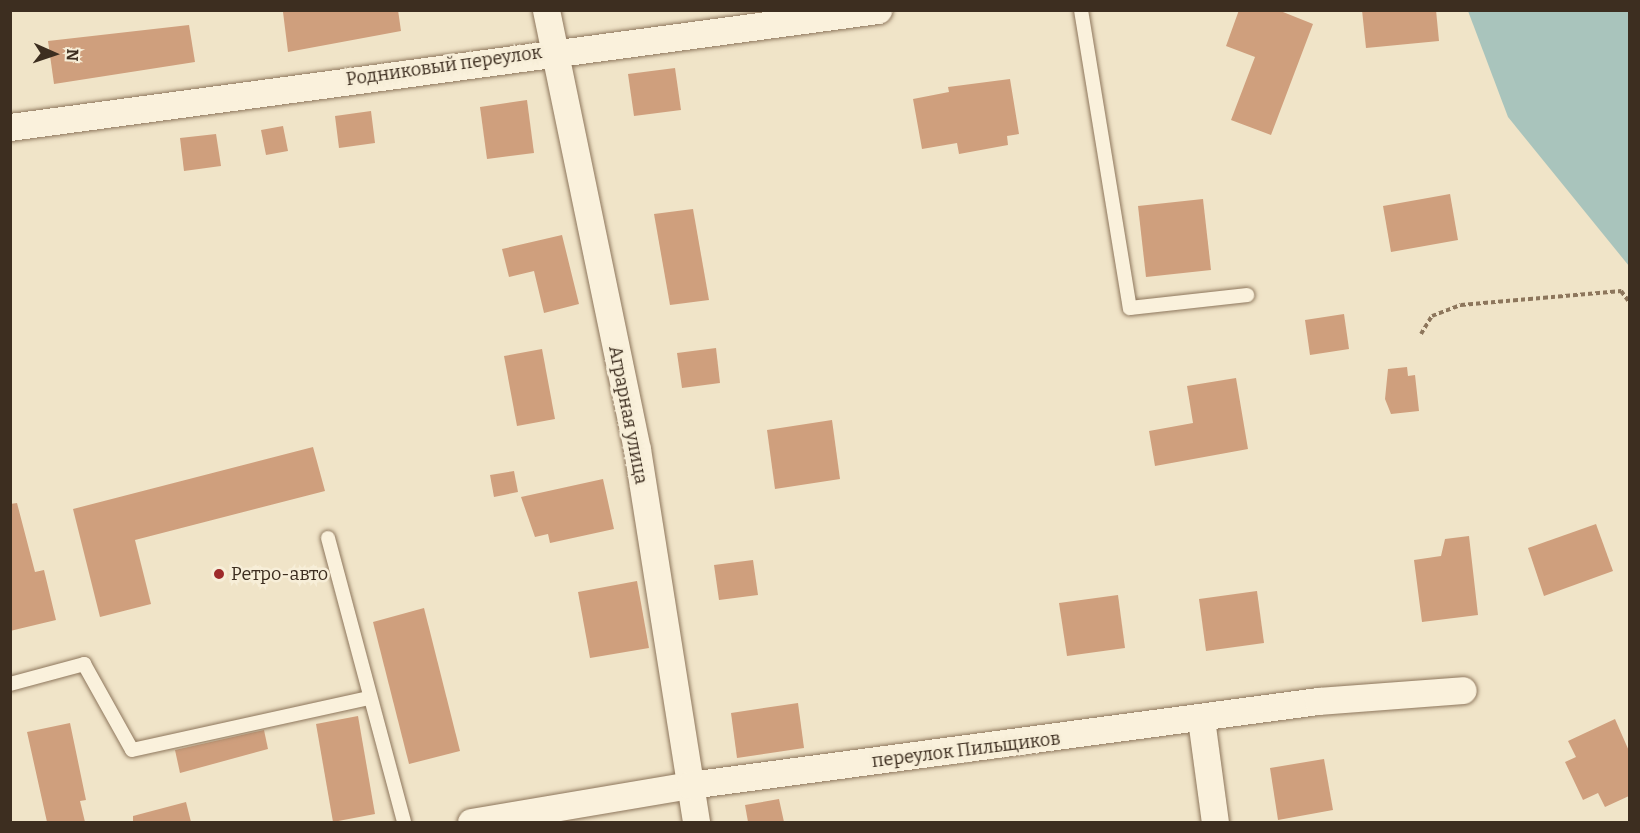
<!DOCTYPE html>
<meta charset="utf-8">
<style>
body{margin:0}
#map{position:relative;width:1640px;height:833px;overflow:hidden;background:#f0e4c8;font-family:Bitter,serif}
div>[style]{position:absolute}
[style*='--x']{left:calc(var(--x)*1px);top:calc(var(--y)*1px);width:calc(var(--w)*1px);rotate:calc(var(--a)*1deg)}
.water>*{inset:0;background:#a9c4bc}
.building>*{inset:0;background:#cf9f7d}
.path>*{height:4px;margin-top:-2px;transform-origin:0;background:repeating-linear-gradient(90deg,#8d765c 0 4.5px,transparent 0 7.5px)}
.roads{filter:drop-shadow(0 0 2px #8d765c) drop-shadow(0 0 2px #8d765c)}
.lane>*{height:14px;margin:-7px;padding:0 7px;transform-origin:7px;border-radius:7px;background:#faf1dc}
.street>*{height:27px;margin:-13.5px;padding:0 13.5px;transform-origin:13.5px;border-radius:13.5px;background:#faf1dc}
.dots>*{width:16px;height:16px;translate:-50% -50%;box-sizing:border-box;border:3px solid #f7eed8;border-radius:50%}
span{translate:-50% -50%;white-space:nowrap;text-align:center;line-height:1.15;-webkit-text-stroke:5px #f7eed8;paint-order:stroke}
.street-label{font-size:18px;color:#3d2e20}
.poi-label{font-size:18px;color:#3d2e20}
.left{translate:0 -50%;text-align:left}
.frame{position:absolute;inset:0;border:12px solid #3d2e20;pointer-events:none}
.north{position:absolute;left:24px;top:24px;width:60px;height:60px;-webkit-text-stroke:4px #f7eed8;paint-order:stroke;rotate:93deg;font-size:16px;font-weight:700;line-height:24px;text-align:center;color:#3d2e20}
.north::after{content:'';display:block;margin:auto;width:21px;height:27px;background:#3d2e20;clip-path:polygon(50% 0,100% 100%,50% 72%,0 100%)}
</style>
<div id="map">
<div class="water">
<div style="clip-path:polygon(1468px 11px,1629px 11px,1629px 266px,1508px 117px)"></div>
</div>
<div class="building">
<div style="clip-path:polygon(360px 10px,398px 10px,401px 31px,288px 52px,283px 12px)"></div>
<div style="clip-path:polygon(1239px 10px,1278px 10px,1313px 24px,1271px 135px,1231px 120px,1255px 57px,1226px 46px)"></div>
<div style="clip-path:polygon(1362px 10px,1436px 10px,1439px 41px,1366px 48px)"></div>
<div style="clip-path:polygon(189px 25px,195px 62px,54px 84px,48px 41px)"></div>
<div style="clip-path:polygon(675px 68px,681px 110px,634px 116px,628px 74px)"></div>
<div style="clip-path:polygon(1010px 79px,1019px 134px,1007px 136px,1008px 145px,959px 154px,957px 143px,922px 149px,913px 99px,949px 92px,948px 87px)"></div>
<div style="clip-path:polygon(527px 100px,534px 153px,487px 159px,480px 107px)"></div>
<div style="clip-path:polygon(371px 111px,375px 143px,339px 148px,335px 116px)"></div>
<div style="clip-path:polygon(283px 126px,288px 151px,266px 155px,261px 130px)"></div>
<div style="clip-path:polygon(216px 134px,221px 166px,184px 171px,180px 138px)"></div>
<div style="clip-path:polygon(1450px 194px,1458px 240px,1391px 252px,1383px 206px)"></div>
<div style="clip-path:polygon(1203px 199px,1211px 270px,1146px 277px,1138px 206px)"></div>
<div style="clip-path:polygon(693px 209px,709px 300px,670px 305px,654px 214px)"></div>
<div style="clip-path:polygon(562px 235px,579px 304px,544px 313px,534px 271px,509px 277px,502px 249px)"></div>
<div style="clip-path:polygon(1344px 314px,1349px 349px,1310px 355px,1305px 320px)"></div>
<div style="clip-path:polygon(716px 348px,720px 383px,682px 388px,677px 353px)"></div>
<div style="clip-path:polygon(542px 349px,555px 419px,517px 426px,504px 356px)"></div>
<div style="clip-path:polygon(1407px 367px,1408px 376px,1415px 375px,1419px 411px,1391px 414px,1385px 399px,1388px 369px)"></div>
<div style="clip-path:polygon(1236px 378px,1248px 449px,1155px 466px,1149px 431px,1193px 423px,1187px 386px)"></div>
<div style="clip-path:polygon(832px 420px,840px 479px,775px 489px,767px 430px)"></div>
<div style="clip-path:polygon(313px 447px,325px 491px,135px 540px,151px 604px,100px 617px,73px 509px)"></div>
<div style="clip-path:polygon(514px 471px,518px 492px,494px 497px,490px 475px)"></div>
<div style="clip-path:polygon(603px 479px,614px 529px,550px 543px,548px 534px,535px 537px,521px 497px)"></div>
<div style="clip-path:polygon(17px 503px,35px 572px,44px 570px,56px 620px,10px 631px,10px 504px)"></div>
<div style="clip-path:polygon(1596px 524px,1613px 571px,1544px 596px,1528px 548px)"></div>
<div style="clip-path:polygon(1469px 536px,1478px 615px,1422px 622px,1414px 560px,1441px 556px,1445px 539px)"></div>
<div style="clip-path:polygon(753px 560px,758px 595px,719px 600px,714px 565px)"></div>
<div style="clip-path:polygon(637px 581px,649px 648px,590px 658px,578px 592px)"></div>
<div style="clip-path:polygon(1257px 591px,1264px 643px,1206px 651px,1199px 599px)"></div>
<div style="clip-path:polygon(1118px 595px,1125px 648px,1067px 656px,1059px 603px)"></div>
<div style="clip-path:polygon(424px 608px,460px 751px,409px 764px,373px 622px)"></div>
<div style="clip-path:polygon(798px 703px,804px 748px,737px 758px,731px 713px)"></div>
<div style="clip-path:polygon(358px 716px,375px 814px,333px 822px,316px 724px)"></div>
<div style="clip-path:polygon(1615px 719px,1629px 751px,1629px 796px,1605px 807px,1598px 793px,1583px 800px,1565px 762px,1576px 757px,1568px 741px)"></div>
<div style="clip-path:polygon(70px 723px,86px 800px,80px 801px,85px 822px,47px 822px,27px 732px)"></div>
<div style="clip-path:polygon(264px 730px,268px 749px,180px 773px,175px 750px)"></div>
<div style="clip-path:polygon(1324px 759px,1333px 810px,1278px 820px,1270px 768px)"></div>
<div style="clip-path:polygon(779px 799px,784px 822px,748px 822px,745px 805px)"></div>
<div style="clip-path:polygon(186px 802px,191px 822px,133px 822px,133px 816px)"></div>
</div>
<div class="path">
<div style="--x:1421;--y:334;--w:21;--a:-59"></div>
<div style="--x:1432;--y:316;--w:31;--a:-21"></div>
<div style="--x:1461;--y:305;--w:161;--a:-5"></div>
<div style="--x:1621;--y:291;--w:15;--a:53"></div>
</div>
<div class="roads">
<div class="lane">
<div style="--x:1081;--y:10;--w:302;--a:80.7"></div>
<div style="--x:1130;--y:308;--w:118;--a:-6.3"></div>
<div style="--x:328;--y:538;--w:294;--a:75"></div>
<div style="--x:10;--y:684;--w:77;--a:-15.1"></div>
<div style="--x:84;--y:664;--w:98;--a:60.8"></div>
<div style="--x:132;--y:750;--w:243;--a:-12.4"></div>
</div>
<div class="street">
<div style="--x:546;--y:10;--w:448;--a:78.3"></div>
<div style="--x:637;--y:449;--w:378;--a:81"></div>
<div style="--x:10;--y:127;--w:876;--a:-7.68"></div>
<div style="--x:1201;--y:719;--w:104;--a:82.3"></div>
<div style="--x:471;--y:822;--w:222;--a:-9.6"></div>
<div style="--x:690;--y:785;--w:634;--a:-7.62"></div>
<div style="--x:1318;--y:701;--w:145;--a:-4.3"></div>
</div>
</div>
<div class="dots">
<div style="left:219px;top:574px;background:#9e2a2b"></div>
</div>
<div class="street-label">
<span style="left:444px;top:66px;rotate:-8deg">Родниковый переулок</span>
<span style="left:628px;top:415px;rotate:79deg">Аграрная улица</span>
<span style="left:966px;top:750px;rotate:-7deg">переулок Пильщиков</span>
</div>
<div class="poi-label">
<span class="left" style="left:231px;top:574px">Ретро-авто</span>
</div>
<div class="frame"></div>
<div class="north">N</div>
</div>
